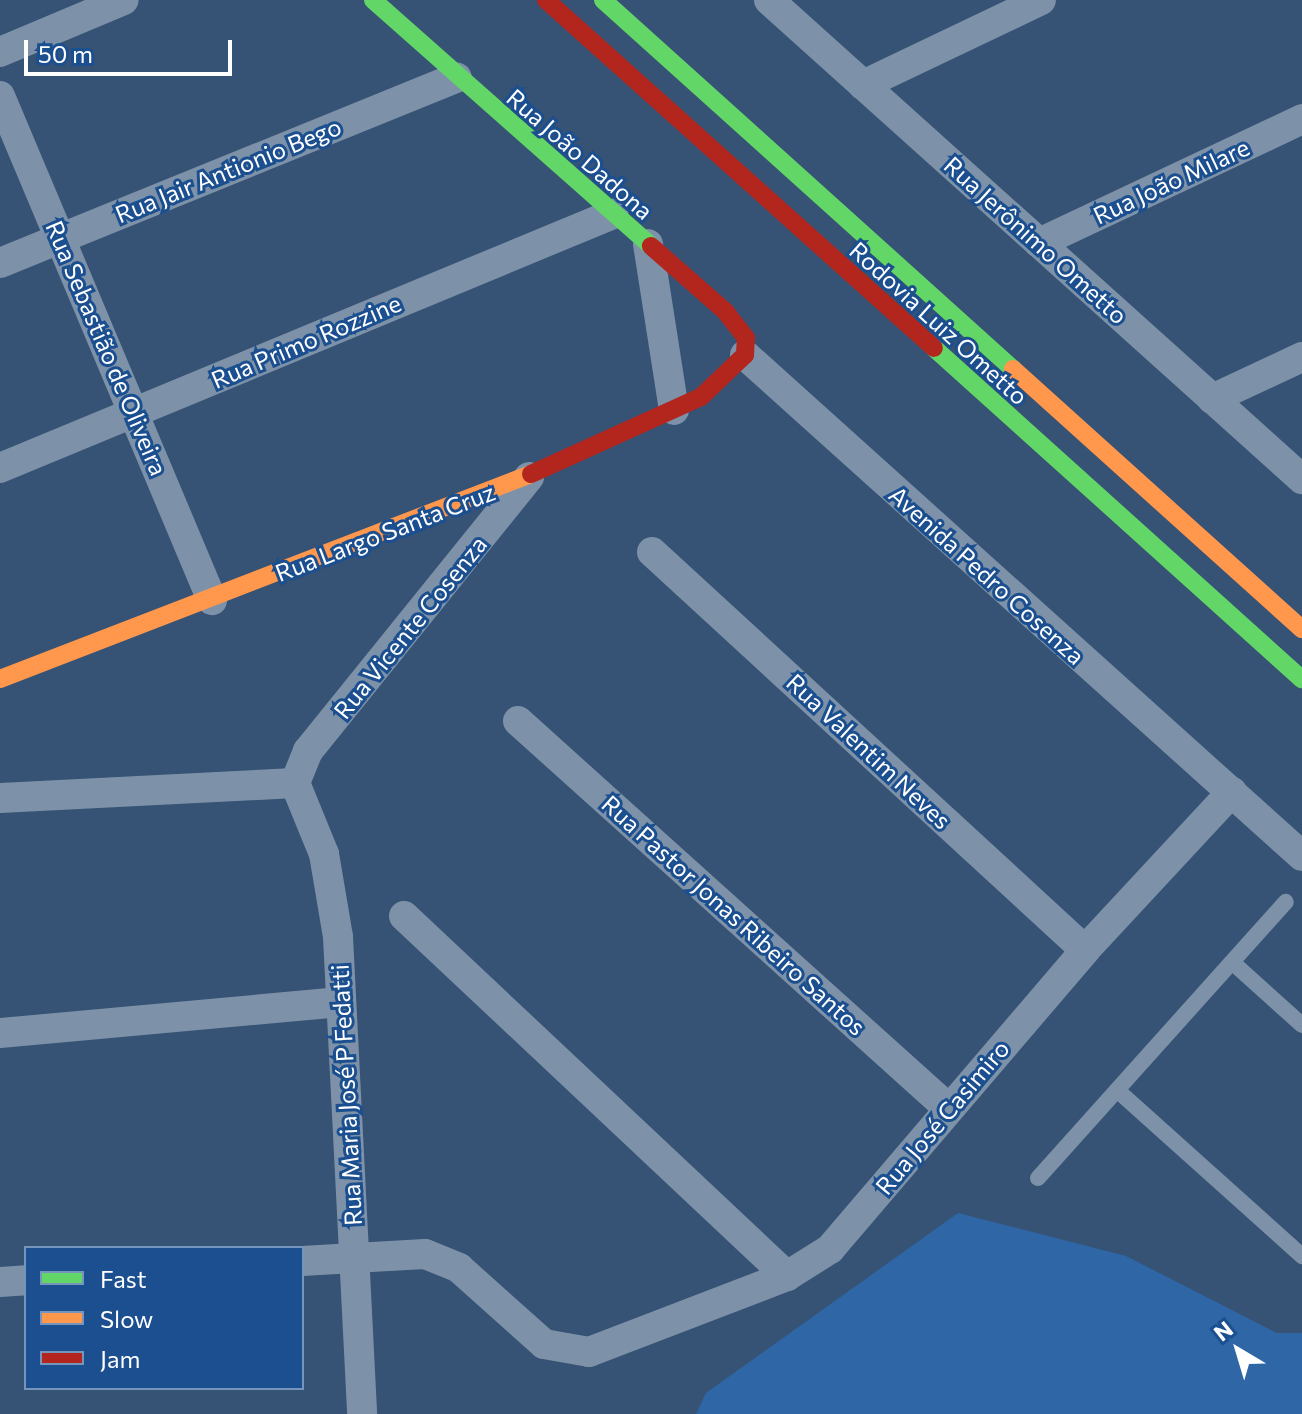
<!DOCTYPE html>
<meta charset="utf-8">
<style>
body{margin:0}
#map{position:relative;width:1302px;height:1414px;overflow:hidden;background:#365274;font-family:Commissioner,sans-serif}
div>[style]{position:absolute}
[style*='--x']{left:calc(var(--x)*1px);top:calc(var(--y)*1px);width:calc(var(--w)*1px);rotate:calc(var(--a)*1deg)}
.green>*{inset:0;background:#2f66a5}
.lane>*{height:16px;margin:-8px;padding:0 8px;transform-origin:8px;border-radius:8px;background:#7d92a8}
.street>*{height:30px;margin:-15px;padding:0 15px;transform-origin:15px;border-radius:15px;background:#7d92a8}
.fast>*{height:18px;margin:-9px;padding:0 9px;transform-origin:9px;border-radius:9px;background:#63d668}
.slow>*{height:18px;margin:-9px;padding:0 9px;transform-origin:9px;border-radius:9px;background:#ff974d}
.jam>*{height:18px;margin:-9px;padding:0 9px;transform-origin:9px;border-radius:9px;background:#b3261e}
span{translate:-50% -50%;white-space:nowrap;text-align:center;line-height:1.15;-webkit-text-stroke:6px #1b4f8f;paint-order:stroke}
.street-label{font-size:24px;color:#fff}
.legend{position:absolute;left:24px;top:1246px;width:280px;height:144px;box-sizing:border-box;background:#1b4f8f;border:2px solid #7695bc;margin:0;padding:10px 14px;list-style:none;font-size:24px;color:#fff}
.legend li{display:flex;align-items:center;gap:16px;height:40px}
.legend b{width:40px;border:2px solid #7695bc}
.north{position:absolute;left:1198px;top:1310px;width:80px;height:80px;-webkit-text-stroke:6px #1b4f8f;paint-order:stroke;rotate:322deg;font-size:22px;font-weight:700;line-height:32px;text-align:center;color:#fff}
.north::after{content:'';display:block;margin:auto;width:28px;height:36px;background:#fff;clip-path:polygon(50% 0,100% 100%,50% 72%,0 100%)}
.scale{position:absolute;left:24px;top:40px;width:208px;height:36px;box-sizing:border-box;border:4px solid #fff;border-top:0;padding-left:10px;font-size:24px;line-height:28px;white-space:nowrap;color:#fff;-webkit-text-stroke:6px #1b4f8f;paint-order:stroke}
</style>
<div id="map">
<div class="green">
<div style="clip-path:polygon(958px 1213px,1126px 1256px,1277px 1333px,1302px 1333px,1302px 1414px,696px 1414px,706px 1393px)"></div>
</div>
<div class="lane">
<div style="--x:1232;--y:962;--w:94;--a:42"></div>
<div style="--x:1117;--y:1090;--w:249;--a:41.9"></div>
<div style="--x:1038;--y:1178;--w:371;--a:-48.1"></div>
</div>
<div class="street">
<div style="--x:769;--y:0;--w:717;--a:41.95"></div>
<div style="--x:0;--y:52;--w:134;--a:-22.8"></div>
<div style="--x:863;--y:85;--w:197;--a:-25.5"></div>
<div style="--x:0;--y:96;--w:547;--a:67.19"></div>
<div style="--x:1039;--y:243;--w:291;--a:-25.2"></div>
<div style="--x:648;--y:244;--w:168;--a:81.1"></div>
<div style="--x:0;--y:263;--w:493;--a:-22.1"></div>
<div style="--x:745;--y:355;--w:749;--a:41.97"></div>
<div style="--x:1212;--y:399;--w:99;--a:-25"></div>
<div style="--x:0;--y:468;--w:664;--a:-22.51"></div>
<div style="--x:652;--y:552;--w:588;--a:42.59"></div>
<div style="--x:518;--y:721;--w:580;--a:41.99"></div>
<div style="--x:295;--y:783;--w:77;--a:67.8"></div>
<div style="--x:324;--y:854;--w:84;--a:80.4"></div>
<div style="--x:338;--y:937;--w:478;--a:87.1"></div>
<div style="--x:295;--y:783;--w:35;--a:-68"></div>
<div style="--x:308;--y:751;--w:352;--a:-51.1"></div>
<div style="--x:0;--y:798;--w:295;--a:-2.9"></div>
<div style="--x:404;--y:916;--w:526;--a:43.23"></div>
<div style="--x:0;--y:1033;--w:342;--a:-5.2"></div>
<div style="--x:302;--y:1261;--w:123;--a:-3.3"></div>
<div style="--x:425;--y:1254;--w:37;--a:22"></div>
<div style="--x:459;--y:1268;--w:114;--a:41.8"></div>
<div style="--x:544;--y:1344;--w:46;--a:10.1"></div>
<div style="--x:589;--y:1352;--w:212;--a:-21"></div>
<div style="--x:787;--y:1276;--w:51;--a:-32.1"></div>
<div style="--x:830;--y:1249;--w:393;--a:-49.5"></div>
<div style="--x:1085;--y:950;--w:216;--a:-47.1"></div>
<div style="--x:0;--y:1282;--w:26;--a:-4"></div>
</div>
<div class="fast">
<div style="--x:373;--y:0;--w:371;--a:41.5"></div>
<div style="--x:603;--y:0;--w:552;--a:41.99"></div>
<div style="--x:934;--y:348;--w:495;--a:42"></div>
</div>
<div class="slow">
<div style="--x:1013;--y:369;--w:389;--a:42"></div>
<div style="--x:0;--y:679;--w:569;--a:-21.11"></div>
</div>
<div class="jam">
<div style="--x:546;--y:0;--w:521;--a:41.89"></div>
<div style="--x:531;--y:474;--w:187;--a:-24.4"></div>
<div style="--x:701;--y:397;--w:61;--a:-43.7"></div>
<div style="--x:745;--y:355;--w:17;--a:-87"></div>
<div style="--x:746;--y:338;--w:33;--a:-128"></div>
<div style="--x:726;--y:312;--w:100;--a:-138.7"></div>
</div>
<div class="street-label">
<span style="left:580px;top:154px;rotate:41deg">Rua João Dadona</span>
<span style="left:228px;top:170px;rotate:-22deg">Rua Jair Antionio Bego</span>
<span style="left:1171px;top:181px;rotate:-25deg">Rua João Milare</span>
<span style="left:1036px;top:240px;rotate:42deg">Rua Jerônimo Ometto</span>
<span style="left:939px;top:323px;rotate:42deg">Rodovia Luiz Ometto</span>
<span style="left:306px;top:341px;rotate:-23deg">Rua Primo Rozzine</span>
<span style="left:107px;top:348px;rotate:67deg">Rua Sebastião de Oliveira</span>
<span style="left:385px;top:532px;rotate:-21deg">Rua Largo Santa Cruz</span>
<span style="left:987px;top:575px;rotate:42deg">Avenida Pedro Cosenza</span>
<span style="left:410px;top:627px;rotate:-51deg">Rua Vicente Cosenza</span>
<span style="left:869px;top:751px;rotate:43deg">Rua Valentim Neves</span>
<span style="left:734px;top:915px;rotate:42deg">Rua Pastor Jonas Ribeiro Santos</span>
<span style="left:346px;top:1095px;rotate:-93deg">Rua Maria José P Fedatti</span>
<span style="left:942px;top:1117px;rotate:-50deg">Rua José Casimiro</span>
</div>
<ul class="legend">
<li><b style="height:10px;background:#63d668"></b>Fast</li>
<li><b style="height:10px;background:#ff974d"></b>Slow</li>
<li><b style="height:10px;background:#b3261e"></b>Jam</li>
</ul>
<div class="north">N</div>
<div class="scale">50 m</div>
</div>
